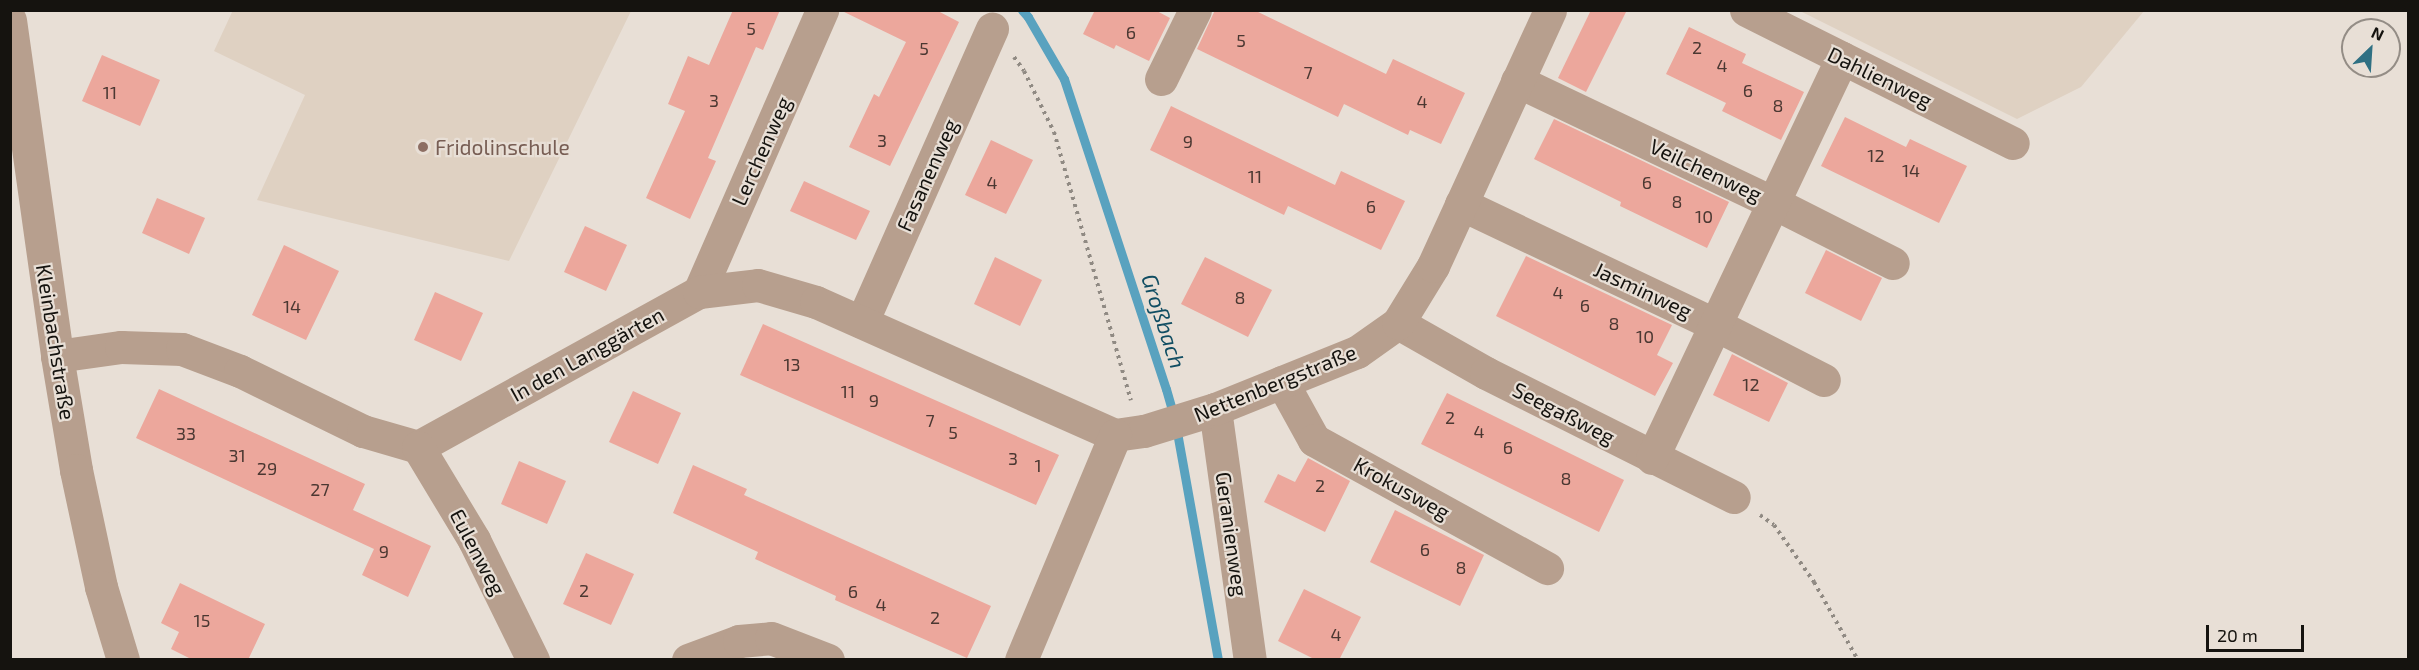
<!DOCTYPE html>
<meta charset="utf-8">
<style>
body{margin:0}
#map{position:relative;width:2419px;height:670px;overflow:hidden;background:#e8dfd6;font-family:"Exo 2",sans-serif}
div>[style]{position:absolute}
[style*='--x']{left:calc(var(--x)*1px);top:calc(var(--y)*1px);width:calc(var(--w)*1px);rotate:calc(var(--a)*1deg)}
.built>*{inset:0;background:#dfd1c2}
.stream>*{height:9px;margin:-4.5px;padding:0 4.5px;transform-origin:4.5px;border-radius:4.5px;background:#59a2bf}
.building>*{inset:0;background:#eca79c}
.path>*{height:4px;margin-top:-2px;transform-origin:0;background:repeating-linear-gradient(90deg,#908a83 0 3px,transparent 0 7.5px)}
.minor>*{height:33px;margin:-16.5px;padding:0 16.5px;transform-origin:16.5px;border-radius:16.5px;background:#b79f8e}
.dots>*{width:16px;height:16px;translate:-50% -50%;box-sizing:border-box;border:3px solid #e8dfd6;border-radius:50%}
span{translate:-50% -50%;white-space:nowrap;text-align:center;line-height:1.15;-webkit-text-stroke:4.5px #e8dfd6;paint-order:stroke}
.number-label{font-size:18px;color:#4b3832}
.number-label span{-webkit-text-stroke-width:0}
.street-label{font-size:21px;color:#15130f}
.education-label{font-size:21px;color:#785e54}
.left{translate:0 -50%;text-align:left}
.water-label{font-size:22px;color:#104d62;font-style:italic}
.frame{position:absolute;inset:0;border:12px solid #15130f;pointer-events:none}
.north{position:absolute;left:2341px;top:18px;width:60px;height:60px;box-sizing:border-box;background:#e8dfd6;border:2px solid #948d86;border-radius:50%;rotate:25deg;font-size:16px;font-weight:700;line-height:24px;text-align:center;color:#15130f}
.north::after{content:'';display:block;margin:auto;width:21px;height:27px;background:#2f7083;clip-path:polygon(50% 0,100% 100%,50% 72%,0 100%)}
.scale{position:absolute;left:2206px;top:625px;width:98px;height:27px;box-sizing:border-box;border:3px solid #15130f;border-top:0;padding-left:8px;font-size:18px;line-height:21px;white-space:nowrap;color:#15130f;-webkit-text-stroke:4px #e8dfd6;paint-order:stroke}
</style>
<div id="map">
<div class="built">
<div style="clip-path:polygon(233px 10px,631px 10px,631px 11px,509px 261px,257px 200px,305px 95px,214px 51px)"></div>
<div style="clip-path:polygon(1800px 11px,2144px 11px,2081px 87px,2017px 119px)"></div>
</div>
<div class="stream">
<div style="--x:1022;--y:10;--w:9;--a:49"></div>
<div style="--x:1028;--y:17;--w:72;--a:59.9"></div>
<div style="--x:1064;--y:79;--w:326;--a:71.8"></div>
<div style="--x:1166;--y:389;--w:33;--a:74"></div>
<div style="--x:1175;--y:421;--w:243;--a:79.8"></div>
</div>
<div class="building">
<div style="clip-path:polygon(733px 10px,780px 10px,763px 50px,756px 47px,708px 158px,716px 161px,690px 219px,646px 198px,685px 111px,668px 104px,688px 56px,709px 65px)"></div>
<div style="clip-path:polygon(840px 10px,936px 10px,959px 22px,890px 166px,849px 147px,874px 94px,879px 97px,906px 42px)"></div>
<div style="clip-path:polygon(1095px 10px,1155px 10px,1170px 18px,1149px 61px,1116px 45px,1114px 49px,1083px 34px)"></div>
<div style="clip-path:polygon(1215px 10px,1254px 10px,1386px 74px,1393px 59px,1465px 93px,1441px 144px,1410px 130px,1408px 135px,1344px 104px,1338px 117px,1197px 49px)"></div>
<div style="clip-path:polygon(1591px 10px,1627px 10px,1586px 92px,1558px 78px)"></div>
<div style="clip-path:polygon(1689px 27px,1746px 54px,1742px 63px,1804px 92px,1781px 140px,1722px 111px,1726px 103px,1666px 74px)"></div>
<div style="clip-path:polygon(102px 55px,160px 80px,140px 126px,82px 101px)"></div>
<div style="clip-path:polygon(1171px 106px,1335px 185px,1341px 171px,1405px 201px,1381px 250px,1288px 206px,1284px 215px,1150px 150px)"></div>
<div style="clip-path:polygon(1845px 117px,1906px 147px,1910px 139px,1967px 166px,1939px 223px,1821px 166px)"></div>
<div style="clip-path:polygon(1554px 119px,1729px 202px,1707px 248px,1620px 206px,1621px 202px,1534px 159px)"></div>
<div style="clip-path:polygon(991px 140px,1033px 160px,1006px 214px,965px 195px)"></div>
<div style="clip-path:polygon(804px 181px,870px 211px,856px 240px,790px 211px)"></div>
<div style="clip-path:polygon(157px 198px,205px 218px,189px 254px,142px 233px)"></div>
<div style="clip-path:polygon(585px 226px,627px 245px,606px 291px,564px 272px)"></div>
<div style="clip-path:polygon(284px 245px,339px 271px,306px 340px,252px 315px)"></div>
<div style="clip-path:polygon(1826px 250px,1882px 278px,1861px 321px,1805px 293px)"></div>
<div style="clip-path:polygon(1526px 256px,1672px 325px,1657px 355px,1673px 363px,1655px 396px,1496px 316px)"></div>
<div style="clip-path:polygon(995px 257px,1042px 280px,1020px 326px,974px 304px)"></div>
<div style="clip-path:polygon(1205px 257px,1272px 290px,1248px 337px,1181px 304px)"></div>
<div style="clip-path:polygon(435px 292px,483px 313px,461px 361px,414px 340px)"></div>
<div style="clip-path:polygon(763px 324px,1059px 455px,1036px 505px,740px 375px)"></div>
<div style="clip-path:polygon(1732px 354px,1788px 383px,1769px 422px,1713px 395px)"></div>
<div style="clip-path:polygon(159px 389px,365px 484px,353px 510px,431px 546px,408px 597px,362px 575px,374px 549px,136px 438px)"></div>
<div style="clip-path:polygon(633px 391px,681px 413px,658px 464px,609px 442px)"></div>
<div style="clip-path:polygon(1447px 393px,1624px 480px,1599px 532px,1421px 444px)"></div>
<div style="clip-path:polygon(1308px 458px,1350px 481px,1325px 532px,1264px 502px,1278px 474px,1295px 482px)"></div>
<div style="clip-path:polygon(519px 461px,566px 481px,547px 524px,501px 504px)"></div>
<div style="clip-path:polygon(693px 465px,747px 489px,744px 495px,991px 606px,967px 658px,835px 600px,836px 596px,755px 559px,758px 552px,673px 513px)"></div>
<div style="clip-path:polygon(1395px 510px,1484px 555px,1460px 606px,1370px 562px)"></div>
<div style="clip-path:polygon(586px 553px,634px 574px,611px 625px,563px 604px)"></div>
<div style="clip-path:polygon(180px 583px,265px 624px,248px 660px,193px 660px,171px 649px,179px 632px,161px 623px)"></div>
<div style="clip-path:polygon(1304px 589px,1361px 617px,1339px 660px,1316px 660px,1278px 641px)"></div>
</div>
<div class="path">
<div style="--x:1014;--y:57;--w:17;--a:54"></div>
<div style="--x:1024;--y:71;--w:68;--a:63.8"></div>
<div style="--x:1054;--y:132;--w:279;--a:74"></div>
<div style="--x:1760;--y:515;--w:17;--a:36"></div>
<div style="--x:1774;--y:525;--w:70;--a:54.9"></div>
<div style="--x:1814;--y:582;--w:90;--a:60.6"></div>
</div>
<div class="minor">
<div style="--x:1746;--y:10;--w:298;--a:26.5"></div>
<div style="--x:10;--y:20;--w:339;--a:82"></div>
<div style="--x:57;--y:356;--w:116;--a:80.5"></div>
<div style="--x:76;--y:470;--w:120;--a:77.9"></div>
<div style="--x:101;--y:587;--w:76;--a:73.2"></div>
<div style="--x:1161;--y:79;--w:77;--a:-63.8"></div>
<div style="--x:1517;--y:81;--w:284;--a:25.4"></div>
<div style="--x:1774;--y:203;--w:133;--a:26.8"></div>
<div style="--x:1461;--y:204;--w:282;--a:25.4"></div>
<div style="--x:1716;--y:325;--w:121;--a:27"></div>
<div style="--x:699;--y:292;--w:308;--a:-66.4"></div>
<div style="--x:862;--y:322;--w:321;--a:-66.1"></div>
<div style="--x:1398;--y:323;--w:101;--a:29.6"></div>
<div style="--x:1486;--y:373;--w:277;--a:26.6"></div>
<div style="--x:57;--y:356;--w:65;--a:-8"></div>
<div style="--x:121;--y:347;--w:61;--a:1.9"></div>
<div style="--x:182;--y:349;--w:62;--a:20.8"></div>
<div style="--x:240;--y:371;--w:137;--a:26"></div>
<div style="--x:363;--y:431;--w:57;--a:16.2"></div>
<div style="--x:418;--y:447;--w:321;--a:-28.9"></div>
<div style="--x:699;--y:292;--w:59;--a:-6.8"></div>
<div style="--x:758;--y:285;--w:60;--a:16.3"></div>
<div style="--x:816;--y:302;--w:327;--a:24"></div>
<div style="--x:1282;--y:382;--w:66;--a:61.1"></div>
<div style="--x:1314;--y:440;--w:266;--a:28.8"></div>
<div style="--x:1215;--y:409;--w:253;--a:82.1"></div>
<div style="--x:1115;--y:435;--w:29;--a:-8"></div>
<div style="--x:1144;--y:431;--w:74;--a:-17.2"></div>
<div style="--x:1215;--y:409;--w:153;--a:-21.9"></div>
<div style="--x:1357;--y:352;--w:50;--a:-35.3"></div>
<div style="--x:1398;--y:323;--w:67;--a:-58.4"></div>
<div style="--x:1433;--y:266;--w:281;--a:-65.4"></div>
<div style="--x:418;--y:447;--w:109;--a:58.9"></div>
<div style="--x:474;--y:540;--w:134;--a:63.8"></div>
<div style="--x:1652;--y:458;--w:443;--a:-64.6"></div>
<div style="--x:688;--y:660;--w:54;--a:-20.4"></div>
<div style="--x:739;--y:641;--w:32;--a:-5"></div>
<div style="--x:771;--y:638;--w:61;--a:21.1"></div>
<div style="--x:1021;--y:660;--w:244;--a:-67.3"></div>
</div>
<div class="dots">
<div style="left:423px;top:147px;background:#8d6e63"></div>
</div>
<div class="number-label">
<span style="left:751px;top:28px">5</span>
<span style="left:1131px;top:32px">6</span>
<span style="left:1241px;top:40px">5</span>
<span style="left:1697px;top:47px">2</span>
<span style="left:924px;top:48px">5</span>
<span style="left:1722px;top:65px">4</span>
<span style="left:1308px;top:72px">7</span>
<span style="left:1748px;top:90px">6</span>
<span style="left:110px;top:92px">11</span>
<span style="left:714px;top:100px">3</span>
<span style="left:1422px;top:101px">4</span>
<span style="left:1778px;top:105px">8</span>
<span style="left:882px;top:140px">3</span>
<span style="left:1188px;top:141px">9</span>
<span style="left:1876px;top:155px">12</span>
<span style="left:1911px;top:170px">14</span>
<span style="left:1255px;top:176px">11</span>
<span style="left:992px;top:182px">4</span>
<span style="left:1647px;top:182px">6</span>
<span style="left:1677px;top:201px">8</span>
<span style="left:1371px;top:206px">6</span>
<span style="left:1704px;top:216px">10</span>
<span style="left:1558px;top:292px">4</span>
<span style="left:1240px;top:297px">8</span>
<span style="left:1585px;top:305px">6</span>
<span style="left:292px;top:306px">14</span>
<span style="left:1614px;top:323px">8</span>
<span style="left:1645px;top:336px">10</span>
<span style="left:792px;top:364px">13</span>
<span style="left:1751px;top:384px">12</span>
<span style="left:848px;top:391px">11</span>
<span style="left:874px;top:400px">9</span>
<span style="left:1450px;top:417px">2</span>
<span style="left:930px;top:420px">7</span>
<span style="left:1479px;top:431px">4</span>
<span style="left:953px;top:432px">5</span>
<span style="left:186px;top:433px">33</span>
<span style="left:1508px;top:447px">6</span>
<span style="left:237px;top:455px">31</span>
<span style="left:1013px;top:458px">3</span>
<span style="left:1038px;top:465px">1</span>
<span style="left:267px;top:468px">29</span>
<span style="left:1566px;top:478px">8</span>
<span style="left:1320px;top:485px">2</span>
<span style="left:320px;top:489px">27</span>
<span style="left:1425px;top:549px">6</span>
<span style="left:384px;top:551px">9</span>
<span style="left:1461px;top:567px">8</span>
<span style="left:584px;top:590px">2</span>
<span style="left:853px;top:591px">6</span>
<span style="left:881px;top:604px">4</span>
<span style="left:935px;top:617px">2</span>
<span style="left:202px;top:620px">15</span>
<span style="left:1336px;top:634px">4</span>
</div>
<div class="street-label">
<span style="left:1880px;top:77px;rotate:26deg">Dahlienweg</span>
<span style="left:761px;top:151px;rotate:-66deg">Lerchenweg</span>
<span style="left:1706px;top:170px;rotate:25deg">Veilchenweg</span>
<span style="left:927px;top:175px;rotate:-66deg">Fasanenweg</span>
<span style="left:1643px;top:290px;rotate:25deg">Jasminweg</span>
<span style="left:56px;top:342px;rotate:81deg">Kleinbachstraße</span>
<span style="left:587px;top:354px;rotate:-29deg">In den Langgärten</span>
<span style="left:1275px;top:383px;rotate:-22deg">Nettenbergstraße</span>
<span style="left:1564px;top:413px;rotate:27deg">Seegaßweg</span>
<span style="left:1402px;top:488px;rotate:29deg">Krokusweg</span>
<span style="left:1232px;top:534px;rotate:82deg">Geranienweg</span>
<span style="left:478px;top:552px;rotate:62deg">Eulenweg</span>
</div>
<div class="education-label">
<span class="left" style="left:435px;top:147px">Fridolinschule</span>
</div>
<div class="water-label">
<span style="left:1164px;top:321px;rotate:72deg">Großbach</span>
</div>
<div class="frame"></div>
<div class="north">N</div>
<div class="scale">20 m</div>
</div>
